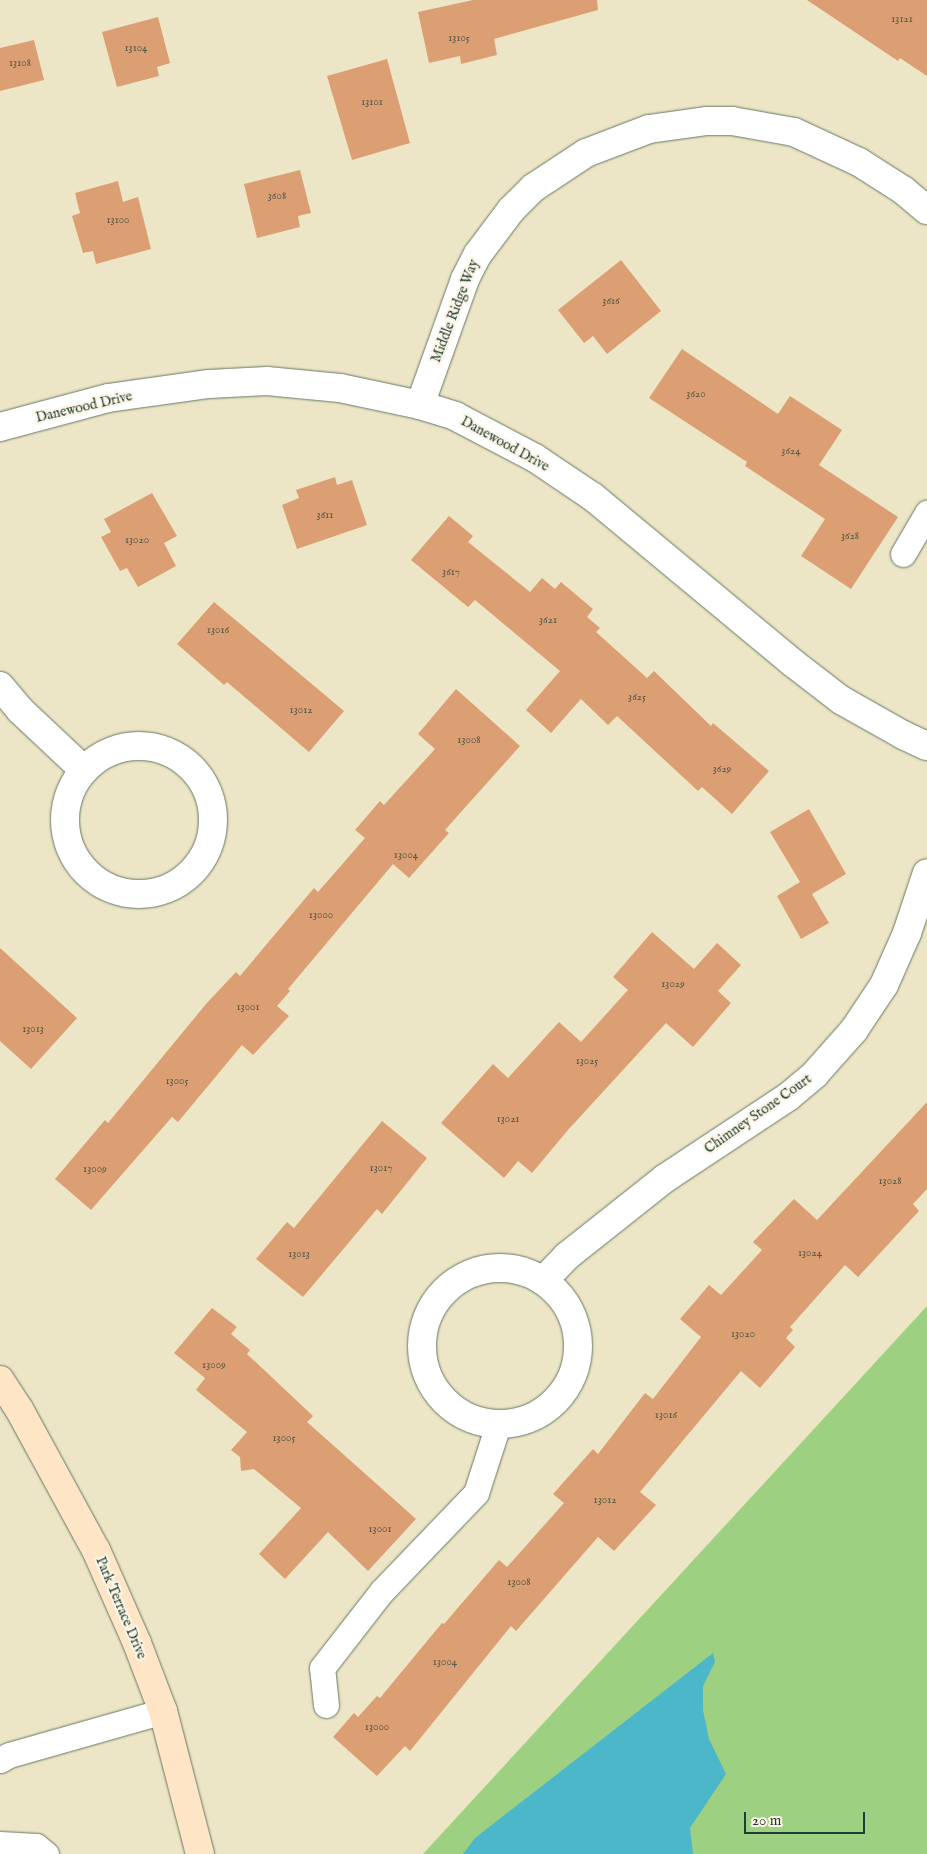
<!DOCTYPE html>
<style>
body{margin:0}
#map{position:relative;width:927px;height:1854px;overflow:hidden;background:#ede6c6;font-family:"IM FELL English",serif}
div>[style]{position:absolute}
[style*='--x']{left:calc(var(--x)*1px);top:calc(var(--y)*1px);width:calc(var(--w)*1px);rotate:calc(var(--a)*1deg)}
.green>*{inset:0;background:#9dd080}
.water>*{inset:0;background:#4cb7c9}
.building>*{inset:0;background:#dc9f74}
.roads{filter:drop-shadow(0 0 1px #677867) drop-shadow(0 0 1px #677867)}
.lane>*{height:25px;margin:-12.5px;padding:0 12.5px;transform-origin:12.5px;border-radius:12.5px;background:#fff}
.street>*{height:28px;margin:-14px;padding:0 14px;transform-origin:14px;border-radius:14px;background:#fff}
.street>.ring{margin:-14px;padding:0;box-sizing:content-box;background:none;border:28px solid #fff;border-radius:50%}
.secondary>*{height:28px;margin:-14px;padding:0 14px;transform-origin:14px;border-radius:14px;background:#fde5c5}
span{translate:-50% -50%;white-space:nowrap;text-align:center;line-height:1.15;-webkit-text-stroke:4.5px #fcf5e5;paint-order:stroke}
.number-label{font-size:11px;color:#4e5644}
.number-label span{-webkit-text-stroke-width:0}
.street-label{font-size:14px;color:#1f3d34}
.scale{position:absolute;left:744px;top:1812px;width:121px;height:22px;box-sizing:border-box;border:2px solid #1f3d34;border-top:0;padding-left:6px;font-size:15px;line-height:18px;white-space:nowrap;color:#1f3d34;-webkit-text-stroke:4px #fcf5e5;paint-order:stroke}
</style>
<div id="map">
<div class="green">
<div style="clip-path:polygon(927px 1306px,927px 1854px,423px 1854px)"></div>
</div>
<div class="water">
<div style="clip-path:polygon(713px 1653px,715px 1662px,703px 1686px,703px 1710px,709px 1739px,726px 1774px,690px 1828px,693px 1854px,463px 1854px,475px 1838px)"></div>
</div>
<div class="building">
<div style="clip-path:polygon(473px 0,597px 0,598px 10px,494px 39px,497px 55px,461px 64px,460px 56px,429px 63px,418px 12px)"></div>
<div style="clip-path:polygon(807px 0,927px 0,927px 76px,900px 58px,898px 61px)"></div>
<div style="clip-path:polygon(158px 17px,170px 63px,157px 67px,159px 76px,117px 87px,102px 32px)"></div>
<div style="clip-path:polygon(34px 40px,44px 80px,0 91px,0 48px)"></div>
<div style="clip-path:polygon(387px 59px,410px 143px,352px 160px,327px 76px)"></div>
<div style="clip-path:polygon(300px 170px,311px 213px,298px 216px,300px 227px,257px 238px,244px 184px)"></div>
<div style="clip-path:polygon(118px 181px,123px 202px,138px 197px,151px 249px,96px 264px,93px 251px,83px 253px,72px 216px,80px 213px,75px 193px)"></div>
<div style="clip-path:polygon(621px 260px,661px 311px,607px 354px,593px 336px,584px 343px,558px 310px)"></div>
<div style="clip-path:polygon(682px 349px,778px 414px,790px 396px,842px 430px,819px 465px,898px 517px,851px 589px,801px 556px,825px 519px,745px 466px,747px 462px,649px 398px)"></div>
<div style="clip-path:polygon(335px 477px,337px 485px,352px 480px,367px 525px,297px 549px,282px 505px,299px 498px,296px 490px)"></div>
<div style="clip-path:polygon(152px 493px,177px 536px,164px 543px,176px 566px,138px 587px,127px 568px,120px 571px,101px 537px,111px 532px,104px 519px)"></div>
<div style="clip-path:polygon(449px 516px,473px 536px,468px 542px,530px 592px,542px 578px,555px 589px,561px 582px,593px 609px,587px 617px,600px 628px,596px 632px,647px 678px,654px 671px,711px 726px,713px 723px,769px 771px,732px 814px,702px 787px,698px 791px,617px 716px,608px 725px,581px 699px,551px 733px,526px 710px,560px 671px,475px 600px,468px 607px,411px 560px)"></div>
<div style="clip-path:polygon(214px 602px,344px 711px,309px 752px,227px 682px,224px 685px,177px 644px)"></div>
<div style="clip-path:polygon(456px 689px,520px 746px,445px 830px,449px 833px,409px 878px,393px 864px,288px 989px,290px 991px,277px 1006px,289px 1016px,253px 1055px,242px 1045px,178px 1122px,172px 1117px,91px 1210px,55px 1179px,105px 1120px,108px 1123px,206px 1004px,236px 972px,240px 976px,314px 888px,318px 892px,365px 838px,355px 830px,380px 801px,384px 805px,435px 749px,418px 734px)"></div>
<div style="clip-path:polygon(809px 809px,846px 874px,812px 894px,829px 923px,801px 939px,777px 896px,800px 882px,770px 832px)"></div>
<div style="clip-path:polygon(652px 932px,694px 969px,717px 943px,741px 965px,718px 991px,731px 1003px,693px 1047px,666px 1023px,568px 1130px,532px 1173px,518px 1161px,504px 1178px,441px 1123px,493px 1064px,508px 1078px,559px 1022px,581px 1042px,628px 990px,613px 977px)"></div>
<div style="clip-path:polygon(0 948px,77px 1018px,31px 1069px,0 1041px)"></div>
<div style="clip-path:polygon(927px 1102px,927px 1189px,913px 1204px,919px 1211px,858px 1277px,845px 1265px,790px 1327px,793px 1330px,786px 1338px,795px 1347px,760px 1388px,741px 1371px,640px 1492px,656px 1505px,614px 1551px,598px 1537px,516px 1631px,511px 1626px,410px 1751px,405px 1746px,377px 1776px,333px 1737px,354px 1713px,358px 1717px,377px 1696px,380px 1698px,442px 1623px,444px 1624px,499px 1560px,507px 1567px,564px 1503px,553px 1494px,593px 1449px,598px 1454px,645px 1393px,653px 1399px,701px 1337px,680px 1319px,709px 1285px,721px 1295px,762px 1250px,753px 1242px,794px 1199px,817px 1220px)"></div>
<div style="clip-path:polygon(382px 1121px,427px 1158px,382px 1214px,377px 1209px,303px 1297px,256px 1259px,287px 1222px,294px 1228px)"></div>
<div style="clip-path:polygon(212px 1308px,237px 1327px,231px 1334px,250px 1350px,247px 1354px,313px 1416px,307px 1422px,416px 1519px,368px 1571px,328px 1532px,285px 1579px,259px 1554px,301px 1508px,254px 1469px,241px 1471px,240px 1457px,231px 1450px,247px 1432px,196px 1390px,205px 1378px,174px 1353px)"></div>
</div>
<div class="roads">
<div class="lane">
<div style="--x:903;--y:554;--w:48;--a:-59.7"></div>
<div style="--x:326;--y:1705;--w:37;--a:-96"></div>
<div style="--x:322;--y:1668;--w:98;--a:-52.1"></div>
<div style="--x:382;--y:1591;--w:136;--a:-46.2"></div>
<div style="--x:476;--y:1493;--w:71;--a:-72.1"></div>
<div style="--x:0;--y:1760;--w:10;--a:-29"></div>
<div style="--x:9;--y:1755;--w:160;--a:-15.9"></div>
<div style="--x:0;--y:1844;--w:36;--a:3"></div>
<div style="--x:36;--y:1846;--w:13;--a:39"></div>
</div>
<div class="street">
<div style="--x:420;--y:405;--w:134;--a:-70.3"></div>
<div style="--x:465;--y:279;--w:28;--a:-63"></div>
<div style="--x:478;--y:254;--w:55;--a:-53.1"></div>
<div style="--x:511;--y:210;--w:31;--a:-45"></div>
<div style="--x:533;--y:188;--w:64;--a:-33.4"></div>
<div style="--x:586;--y:153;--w:67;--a:-20.9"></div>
<div style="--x:649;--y:129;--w:59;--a:-7.9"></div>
<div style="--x:707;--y:121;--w:25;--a:0"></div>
<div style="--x:732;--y:121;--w:63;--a:10.1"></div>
<div style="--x:794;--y:132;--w:72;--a:24.8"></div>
<div style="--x:859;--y:162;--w:52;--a:32.5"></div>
<div style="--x:903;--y:190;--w:31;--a:40"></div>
<div style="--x:0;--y:427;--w:112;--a:-15"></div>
<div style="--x:108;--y:398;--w:102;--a:-7.9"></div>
<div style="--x:209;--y:384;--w:58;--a:-3"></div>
<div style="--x:267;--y:381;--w:73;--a:5.5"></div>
<div style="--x:340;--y:388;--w:82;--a:12"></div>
<div style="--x:420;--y:405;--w:37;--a:17"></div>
<div style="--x:455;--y:416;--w:90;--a:27.7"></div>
<div style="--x:535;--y:458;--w:70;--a:33.9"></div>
<div style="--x:593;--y:497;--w:260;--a:39.7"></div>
<div style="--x:793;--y:663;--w:61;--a:37.6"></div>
<div style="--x:841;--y:700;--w:71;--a:29.4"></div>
<div style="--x:903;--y:735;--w:26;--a:25"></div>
<div style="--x:0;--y:686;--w:31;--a:50"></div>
<div style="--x:20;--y:710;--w:88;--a:43.2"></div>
<div class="ring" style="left:65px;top:746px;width:120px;height:120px"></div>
<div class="ring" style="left:422px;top:1268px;width:128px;height:128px"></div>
<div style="--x:543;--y:1281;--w:35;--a:-46"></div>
<div style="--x:567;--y:1256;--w:124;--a:-38.4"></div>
<div style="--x:664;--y:1179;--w:149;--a:-33.5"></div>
<div style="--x:788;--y:1097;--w:35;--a:-40"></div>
<div style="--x:815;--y:1074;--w:59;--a:-48.4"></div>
<div style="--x:854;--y:1030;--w:54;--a:-56.3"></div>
<div style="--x:884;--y:985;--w:57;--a:-66.1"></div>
<div style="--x:907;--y:933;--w:63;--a:-71.6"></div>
</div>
<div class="secondary">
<div style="--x:0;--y:1380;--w:35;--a:57"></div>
<div style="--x:19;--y:1409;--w:161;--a:61.4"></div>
<div style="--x:96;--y:1550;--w:102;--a:66.2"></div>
<div style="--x:137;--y:1643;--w:73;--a:69.1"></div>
<div style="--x:163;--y:1711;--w:148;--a:75.5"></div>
</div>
</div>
<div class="number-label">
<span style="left:902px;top:19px">13121</span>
<span style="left:459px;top:38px">13105</span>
<span style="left:136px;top:48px">13104</span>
<span style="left:20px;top:63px">13108</span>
<span style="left:372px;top:102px">13101</span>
<span style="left:277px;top:196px">3608</span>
<span style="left:118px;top:220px">13100</span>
<span style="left:611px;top:301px">3616</span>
<span style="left:696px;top:394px">3620</span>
<span style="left:791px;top:451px">3624</span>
<span style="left:325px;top:515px">3611</span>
<span style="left:850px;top:536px">3628</span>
<span style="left:137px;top:540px">13020</span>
<span style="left:451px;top:572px">3617</span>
<span style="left:548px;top:620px">3621</span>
<span style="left:218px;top:630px">13016</span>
<span style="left:637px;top:697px">3625</span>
<span style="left:301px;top:710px">13012</span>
<span style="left:469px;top:740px">13008</span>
<span style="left:722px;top:769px">3629</span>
<span style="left:406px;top:855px">13004</span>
<span style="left:321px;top:915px">13000</span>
<span style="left:673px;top:984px">13029</span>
<span style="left:248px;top:1007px">13001</span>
<span style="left:33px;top:1029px">13013</span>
<span style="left:587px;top:1061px">13025</span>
<span style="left:177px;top:1081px">13005</span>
<span style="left:508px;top:1119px">13021</span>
<span style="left:381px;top:1168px">13017</span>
<span style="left:95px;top:1169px">13009</span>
<span style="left:890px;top:1181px">13028</span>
<span style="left:810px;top:1253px">13024</span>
<span style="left:299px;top:1254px">13013</span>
<span style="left:743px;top:1334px">13020</span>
<span style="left:214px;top:1365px">13009</span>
<span style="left:666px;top:1415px">13016</span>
<span style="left:284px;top:1438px">13005</span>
<span style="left:605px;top:1500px">13012</span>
<span style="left:380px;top:1529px">13001</span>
<span style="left:519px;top:1582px">13008</span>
<span style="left:445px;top:1662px">13004</span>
<span style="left:377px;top:1727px">13000</span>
</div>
<div class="street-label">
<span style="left:455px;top:311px;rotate:-69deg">Middle Ridge Way</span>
<span style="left:84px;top:407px;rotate:-13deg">Danewood Drive</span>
<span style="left:505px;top:444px;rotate:29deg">Danewood Drive</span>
<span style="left:758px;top:1114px;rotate:-35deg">Chimney Stone Court</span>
<span style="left:121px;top:1608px;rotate:67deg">Park Terrace Drive</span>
</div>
<div class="scale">20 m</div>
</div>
